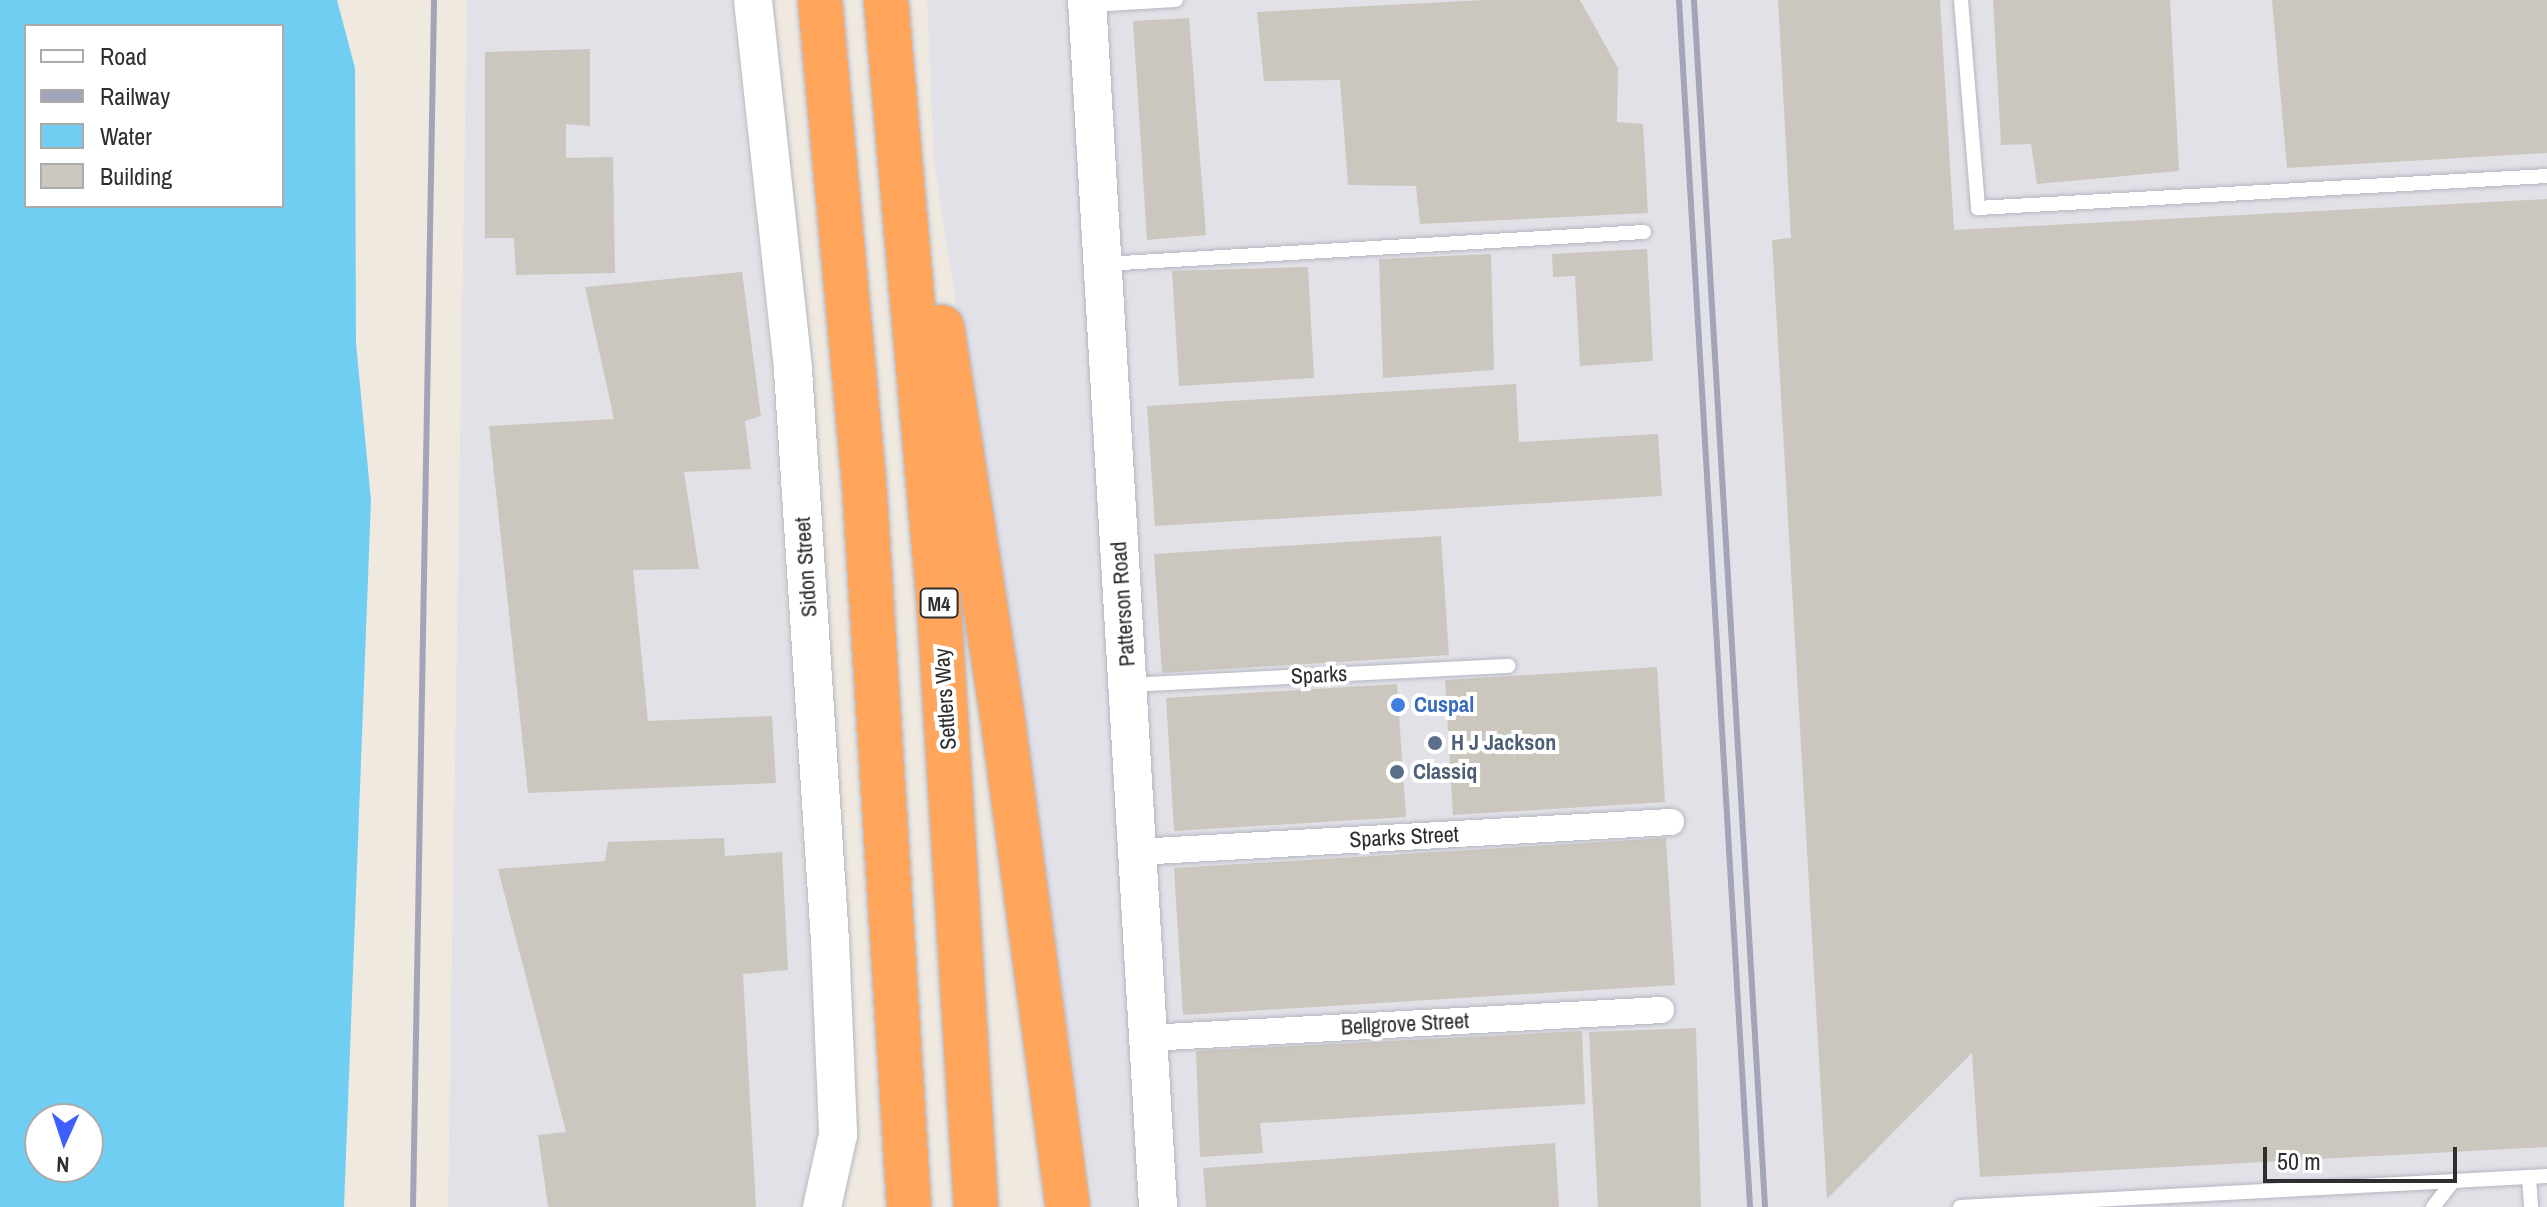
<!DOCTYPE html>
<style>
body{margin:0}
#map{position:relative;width:2547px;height:1207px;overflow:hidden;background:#efe9e0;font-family:"Archivo Narrow",sans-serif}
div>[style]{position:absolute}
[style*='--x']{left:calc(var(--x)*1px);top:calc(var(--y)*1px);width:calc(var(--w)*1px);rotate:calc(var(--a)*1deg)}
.industrial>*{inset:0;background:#e3e1e8}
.water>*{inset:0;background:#71cef3}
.building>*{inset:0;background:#cbc7be}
.roads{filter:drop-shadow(0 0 2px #b4b6c1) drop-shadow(0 0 2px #b4b6c1)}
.lane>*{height:14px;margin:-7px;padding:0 7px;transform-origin:7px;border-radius:7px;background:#fff}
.street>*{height:26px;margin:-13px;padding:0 13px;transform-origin:13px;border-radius:13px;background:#fff}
.secondary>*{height:38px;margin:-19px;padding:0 19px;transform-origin:19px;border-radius:19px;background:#fff}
.highway>*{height:44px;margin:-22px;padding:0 22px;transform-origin:22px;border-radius:22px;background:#ffa65c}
.rail>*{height:6px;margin:-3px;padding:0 3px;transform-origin:3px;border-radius:3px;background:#a2a5b8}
.dots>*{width:22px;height:22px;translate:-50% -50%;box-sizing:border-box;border:4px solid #fff;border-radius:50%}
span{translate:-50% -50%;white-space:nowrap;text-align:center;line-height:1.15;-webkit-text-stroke:8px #fff;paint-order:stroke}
.shield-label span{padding:2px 6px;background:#fff;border:2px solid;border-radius:6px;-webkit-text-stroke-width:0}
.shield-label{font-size:20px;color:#2e2e2e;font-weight:700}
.street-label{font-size:22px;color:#2e2e2e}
.shop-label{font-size:22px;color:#366cbe;font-weight:700}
.left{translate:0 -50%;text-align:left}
.service-label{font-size:22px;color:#4e5e75;font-weight:700}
.legend{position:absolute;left:24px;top:24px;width:260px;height:184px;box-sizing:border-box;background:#fff;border:2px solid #ababab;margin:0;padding:10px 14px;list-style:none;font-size:24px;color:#2e2e2e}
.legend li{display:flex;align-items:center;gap:16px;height:40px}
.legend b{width:40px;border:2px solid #ababab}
.north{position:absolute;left:24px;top:1103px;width:80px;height:80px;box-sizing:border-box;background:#fff;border:2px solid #ababab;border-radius:50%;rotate:183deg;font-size:22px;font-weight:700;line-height:32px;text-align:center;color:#2e2e2e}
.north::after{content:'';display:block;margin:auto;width:28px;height:36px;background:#3e5eff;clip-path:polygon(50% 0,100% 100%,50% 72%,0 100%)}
.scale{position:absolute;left:2263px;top:1147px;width:194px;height:36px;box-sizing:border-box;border:4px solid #2e2e2e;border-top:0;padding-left:10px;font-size:24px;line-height:28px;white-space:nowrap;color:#2e2e2e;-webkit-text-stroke:6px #fff;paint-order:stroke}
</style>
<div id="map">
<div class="industrial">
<div style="clip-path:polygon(467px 0,731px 0,771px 365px,808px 934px,817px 1132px,801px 1207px,448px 1207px)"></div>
<div style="clip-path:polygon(927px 0,2547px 0,2547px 1207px,1095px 1207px,934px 162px)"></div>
</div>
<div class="water">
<div style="clip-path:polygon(evenodd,0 0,337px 0,355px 68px,356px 343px,371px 500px,344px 1207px,0 1207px,0 0,26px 26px,282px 26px,282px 206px,26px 206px,26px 26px,0 0,40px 1119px,88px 1119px,88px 1167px,40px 1167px,40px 1119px)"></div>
</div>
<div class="building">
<div style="clip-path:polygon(1483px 0,1580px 0,1618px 68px,1617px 122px,1643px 124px,1648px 213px,1420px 224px,1416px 186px,1348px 185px,1340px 80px,1264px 81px,1257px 12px)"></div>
<div style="clip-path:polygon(1778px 0,1940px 0,1954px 230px,2547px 199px,2547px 1147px,1980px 1177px,1972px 1053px,1827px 1199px,1772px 240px,1791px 238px)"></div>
<div style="clip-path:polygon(1993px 0,2170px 0,2179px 171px,2037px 184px,2031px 144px,2001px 145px)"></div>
<div style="clip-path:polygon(2272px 0,2547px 0,2547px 153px,2287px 168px)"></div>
<div style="clip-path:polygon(1189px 18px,1206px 235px,1147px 240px,1133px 21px)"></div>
<div style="clip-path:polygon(590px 49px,590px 126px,566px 124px,566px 158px,613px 157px,615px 273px,516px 275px,514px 238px,485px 238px,485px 52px)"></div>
<div style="clip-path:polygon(1647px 249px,1653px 361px,1580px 366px,1575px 276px,1553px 277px,1552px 254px)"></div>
<div style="clip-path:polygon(1491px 254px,1494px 370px,1383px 378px,1379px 259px)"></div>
<div style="clip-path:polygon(1308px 267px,1314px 378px,1179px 386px,1172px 271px)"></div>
<div style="clip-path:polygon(742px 272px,761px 416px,745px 421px,751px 469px,684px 472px,699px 569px,633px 570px,648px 721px,772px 716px,776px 783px,528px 793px,489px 426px,614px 419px,585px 287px)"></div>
<div style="clip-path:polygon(1516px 384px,1519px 442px,1658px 434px,1662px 496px,1155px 526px,1147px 406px)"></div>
<div style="clip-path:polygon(1441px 536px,1449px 655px,1162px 673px,1154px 554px)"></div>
<div style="clip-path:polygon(1657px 667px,1665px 802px,1453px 815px,1445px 680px)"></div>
<div style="clip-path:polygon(1397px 684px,1406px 817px,1174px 831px,1166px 698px)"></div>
<div style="clip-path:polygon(724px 838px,725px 856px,782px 852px,788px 970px,743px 974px,756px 1207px,548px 1207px,538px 1135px,566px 1132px,498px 869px,605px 861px,608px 842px)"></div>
<div style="clip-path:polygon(1666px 838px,1675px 985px,1183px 1015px,1174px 868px)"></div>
<div style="clip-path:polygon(1696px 1028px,1701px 1207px,1598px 1207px,1589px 1032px)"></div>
<div style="clip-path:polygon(1582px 1031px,1585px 1104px,1260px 1123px,1263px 1153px,1200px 1157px,1196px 1051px)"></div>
<div style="clip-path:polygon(1555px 1143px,1559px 1207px,1206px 1207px,1203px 1168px)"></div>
</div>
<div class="roads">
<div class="lane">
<div style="--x:1961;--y:0;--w:209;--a:85.3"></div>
<div style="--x:1978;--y:208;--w:570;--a:-3.22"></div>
<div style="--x:1089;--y:5;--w:87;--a:-3.3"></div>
<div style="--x:1105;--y:264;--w:540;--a:-3.4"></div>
<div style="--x:1130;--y:685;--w:379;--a:-2.9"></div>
<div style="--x:2529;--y:1177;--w:30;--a:86"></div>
<div style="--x:1960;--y:1207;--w:588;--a:-3.02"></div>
<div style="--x:2433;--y:1207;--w:33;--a:-52"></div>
</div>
<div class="street">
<div style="--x:1137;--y:852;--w:535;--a:-3.22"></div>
<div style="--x:1148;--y:1038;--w:514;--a:-3.12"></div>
</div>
<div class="secondary">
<div style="--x:753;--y:0;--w:372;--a:83.8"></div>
<div style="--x:793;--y:370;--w:572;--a:86.29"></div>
<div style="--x:830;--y:941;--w:194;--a:87.6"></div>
<div style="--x:838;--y:1135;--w:74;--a:102.5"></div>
<div style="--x:1087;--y:0;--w:1209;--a:86.63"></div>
</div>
<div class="highway">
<div style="--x:820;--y:0;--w:483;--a:84.8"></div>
<div style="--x:864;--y:481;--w:727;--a:86.45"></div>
<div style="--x:886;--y:0;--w:608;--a:85"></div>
<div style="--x:939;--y:606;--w:602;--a:86.48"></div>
<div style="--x:942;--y:327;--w:407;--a:81.2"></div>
<div style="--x:1004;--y:729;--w:482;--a:82.4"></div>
</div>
</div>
<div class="rail">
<div style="--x:1679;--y:0;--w:1209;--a:86.63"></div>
<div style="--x:1694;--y:0;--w:1209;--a:86.63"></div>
<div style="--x:413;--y:1207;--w:1207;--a:-89"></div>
</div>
<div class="dots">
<div style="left:1398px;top:705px;background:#3f7fe0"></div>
<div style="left:1435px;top:743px;background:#5c6f8a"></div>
<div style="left:1397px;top:772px;background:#5c6f8a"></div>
</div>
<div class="shield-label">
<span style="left:939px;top:603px">M4</span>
</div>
<div class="street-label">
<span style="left:806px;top:567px;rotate:-94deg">Sidon Street</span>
<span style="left:1123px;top:604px;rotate:-94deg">Patterson Road</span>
<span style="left:1319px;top:675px;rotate:-3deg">Sparks</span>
<span style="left:945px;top:699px;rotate:-94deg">Settlers Way</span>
<span style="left:1404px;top:837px;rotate:-3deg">Sparks Street</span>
<span style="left:1405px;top:1024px;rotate:-3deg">Bellgrove Street</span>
</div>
<div class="shop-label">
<span class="left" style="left:1414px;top:705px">Cuspal</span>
</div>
<div class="service-label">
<span class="left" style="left:1451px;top:743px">H J Jackson</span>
<span class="left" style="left:1413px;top:772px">Classiq</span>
</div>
<ul class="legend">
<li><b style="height:10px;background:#fff"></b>Road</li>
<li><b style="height:10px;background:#a2a5b8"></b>Railway</li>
<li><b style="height:22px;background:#71cef3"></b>Water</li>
<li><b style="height:22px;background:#cbc7be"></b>Building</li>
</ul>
<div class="north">N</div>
<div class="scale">50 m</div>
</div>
